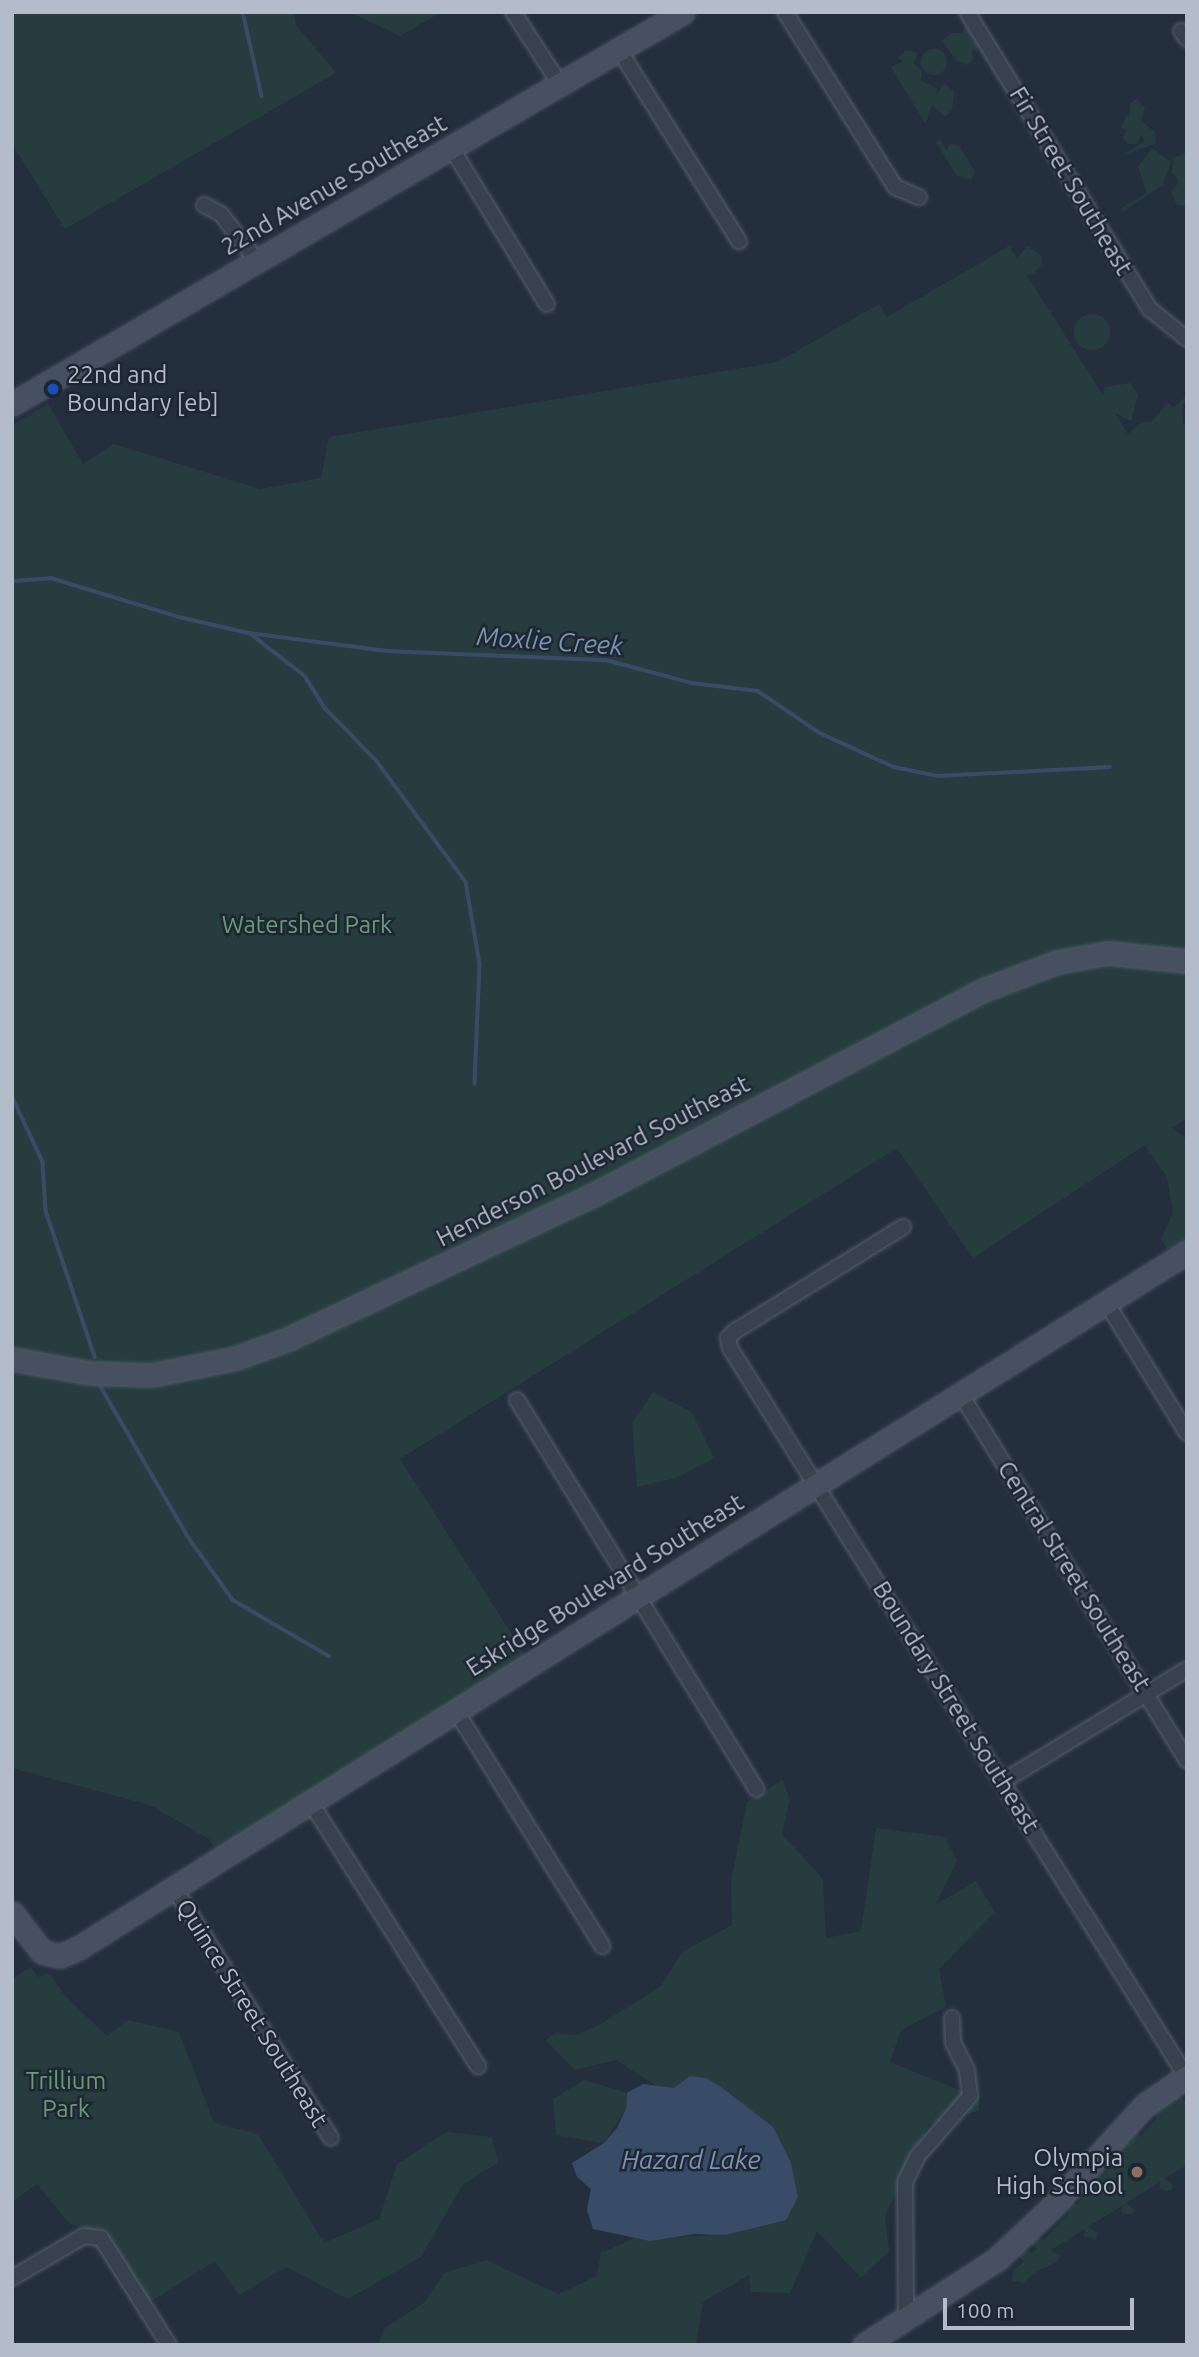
<!DOCTYPE html>
<style>
body{margin:0}
#map{position:relative;width:1199px;height:2357px;overflow:hidden;background:#242f3e;font-family:Ubuntu,sans-serif}
div>[style]{position:absolute}
[style*='--x']{left:calc(var(--x)*1px);top:calc(var(--y)*1px);width:calc(var(--w)*1px);rotate:calc(var(--a)*1deg)}
.green>*{inset:0;background:#263c3f}
.round{border-radius:50%}
.water>*{inset:0;background:#394c67}
.stream>*{height:3.5px;margin:-1.75px;padding:0 1.75px;transform-origin:1.75px;border-radius:1.75px;background:#394c67}
.roads{filter:drop-shadow(0 0 2px #565f6c) drop-shadow(0 0 2px #565f6c)}
.street>*{height:14px;margin:-7px;padding:0 7px;transform-origin:7px;border-radius:7px;background:#38414e}
.secondary>*{height:21px;margin:-10.5px;padding:0 10.5px;transform-origin:10.5px;border-radius:10.5px;background:#465061}
.dots>*{width:19px;height:19px;translate:-50% -50%;box-sizing:border-box;border:4px solid #1d2633;border-radius:50%}
span{translate:-50% -50%;white-space:nowrap;text-align:center;line-height:1.15;-webkit-text-stroke:5px #1d2633;paint-order:stroke}
.street-label{font-size:24px;color:#b4bcc9}
.poi-label{font-size:24px;color:#b4bcc9}
.left{translate:0 -50%;text-align:left}
.right{translate:-100% -50%;text-align:right}
.park-label{font-size:24px;color:#6b9a76}
.water-label{font-size:26px;color:#7c92b1;font-style:italic}
.frame{position:absolute;inset:0;border:14px solid #b4bcc9;pointer-events:none}
.scale{position:absolute;left:943px;top:2298px;width:191px;height:32px;box-sizing:border-box;border:4px solid #b4bcc9;border-top:0;padding-left:9px;font-size:21px;line-height:24px;white-space:nowrap;color:#b4bcc9;-webkit-text-stroke:5px #1d2633;paint-order:stroke}
</style>
<div id="map">
<div class="green">
<div style="clip-path:polygon(12px 12px,294px 12px,296px 25px,336px 73px,65px 229px,12px 144px)"></div>
<div style="clip-path:polygon(349px 12px,437px 12px,438px 14px,400px 36px)"></div>
<div style="clip-path:polygon(965px 27px,977px 34px,980px 46px,972px 52px,974px 60px,966px 65px,956px 61px,942px 40px,952px 33px,962px 33px)"></div>
<div class="round" style="left:921px;top:49px;width:26px;height:26px"></div>
<div style="clip-path:polygon(906px 50px,918px 53px,914px 63px,922px 71px,921px 80px,937px 89px,936px 95px,944px 83px,954px 92px,952px 110px,945px 117px,932px 105px,925px 123px,891px 67px,903px 61px,898px 58px)"></div>
<div style="clip-path:polygon(1137px 99px,1145px 108px,1141px 121px,1155px 132px,1156px 143px,1121px 156px,1145px 141px,1141px 136px,1137px 144px,1128px 144px,1123px 138px,1127px 130px,1121px 128px,1126px 115px,1130px 116px,1130px 103px)"></div>
<div style="clip-path:polygon(941px 139px,946px 150px,951px 144px,959px 146px,975px 172px,971px 180px,956px 175px,936px 142px)"></div>
<div style="clip-path:polygon(1152px 148px,1171px 162px,1163px 184px,1123px 212px,1121px 208px,1147px 193px,1138px 167px)"></div>
<div style="clip-path:polygon(1187px 152px,1187px 206px,1177px 205px,1171px 192px,1179px 182px,1172px 172px,1174px 158px)"></div>
<div style="clip-path:polygon(1009px 246px,1017px 259px,1027px 246px,1042px 256px,1041px 266px,1033px 274px,1026px 274px,1103px 395px,1105px 387px,1130px 383px,1138px 395px,1131px 421px,1115px 413px,1128px 434px,1141px 422px,1151px 422px,1168px 403px,1173px 407px,1187px 396px,1182px 408px,1183px 424px,1187px 422px,1187px 1118px,1172px 1128px,1187px 1139px,1187px 1243px,1167px 1249px,1161px 1238px,1173px 1213px,1167px 1177px,1145px 1145px,973px 1258px,897px 1148px,400px 1459px,530px 1663px,221px 1858px,209px 1839px,150px 1805px,12px 1768px,12px 425px,48px 404px,83px 464px,114px 444px,260px 489px,321px 478px,329px 437px,778px 362px,879px 304px,887px 317px)"></div>
<div class="round" style="left:1074px;top:314px;width:36px;height:36px"></div>
<div style="clip-path:polygon(653px 1392px,692px 1412px,714px 1458px,676px 1478px,637px 1487px,632px 1423px)"></div>
<div style="clip-path:polygon(782px 1780px,790px 1799px,782px 1834px,823px 1879px,826px 1938px,861px 1931px,876px 1828px,945px 1837px,957px 1861px,935px 1905px,976px 1881px,995px 1912px,939px 1969px,946px 2007px,901px 2030px,890px 2062px,979px 2098px,979px 2111px,929px 2124px,885px 2216px,889px 2251px,861px 2278px,817px 2231px,790px 2293px,751px 2292px,749px 2275px,703px 2302px,696px 2345px,378px 2345px,385px 2328px,425px 2302px,444px 2273px,486px 2260px,558px 2294px,597px 2276px,601px 2253px,634px 2238px,725px 2235px,794px 2176px,773px 2127px,753px 2115px,675px 2088px,660px 2088px,616px 2060px,574px 2070px,546px 2040px,555px 2033px,577px 2035px,601px 2024px,661px 1986px,682px 1952px,732px 1925px,731px 1881px,747px 1802px)"></div>
<div style="clip-path:polygon(31px 1967px,37px 1977px,50px 1973px,64px 1995px,107px 2036px,128px 2020px,179px 2032px,214px 2123px,258px 2134px,324px 2243px,379px 2219px,397px 2164px,447px 2132px,492px 2137px,498px 2163px,463px 2184px,421px 2257px,348px 2299px,286px 2267px,239px 2295px,215px 2261px,137px 2310px,91px 2238px,95px 2235px,68px 2222px,37px 2184px,12px 2202px,12px 1979px)"></div>
<div style="clip-path:polygon(584px 2080px,627px 2093px,626px 2109px,604px 2143px,556px 2135px,553px 2099px)"></div>
<div style="clip-path:polygon(1175px 2091px,1187px 2104px,1187px 2165px,1164px 2179px,1174px 2185px,1171px 2191px,1159px 2189px,1160px 2182px,1126px 2203px,1135px 2210px,1132px 2215px,1121px 2213px,1122px 2206px,1088px 2227px,1098px 2233px,1095px 2239px,1084px 2236px,1085px 2229px,1051px 2250px,1060px 2256px,1057px 2262px,1035px 2272px,1023px 2283px,1012px 2281px,1013px 2271px,1024px 2261px,1018px 2257px,1020px 2248px,1032px 2253px,1037px 2248px,1031px 2245px,1033px 2235px,1044px 2240px,1070px 2212px,1064px 2209px,1072px 2200px,1076px 2205px,1085px 2196px,1077px 2192px,1085px 2185px,1091px 2189px,1100px 2180px,1092px 2177px,1101px 2167px,1105px 2173px,1124px 2154px,1119px 2142px,1132px 2143px,1126px 2134px,1137px 2128px,1140px 2137px,1157px 2118px,1149px 2110px)"></div>
</div>
<div class="water">
<div style="clip-path:polygon(690px 2076px,706px 2078px,721px 2087px,773px 2127px,791px 2163px,798px 2197px,786px 2220px,725px 2235px,694px 2234px,650px 2241px,593px 2229px,587px 2210px,591px 2189px,577px 2177px,572px 2163px,604px 2143px,617px 2128px,626px 2109px,627px 2093px,643px 2084px,674px 2088px)"></div>
</div>
<div class="stream">
<div style="--x:243;--y:12;--w:86;--a:77.3"></div>
<div style="--x:12;--y:581;--w:39;--a:-4"></div>
<div style="--x:51;--y:578;--w:134;--a:16.9"></div>
<div style="--x:179;--y:617;--w:72;--a:12.9"></div>
<div style="--x:249;--y:633;--w:139;--a:7.4"></div>
<div style="--x:387;--y:651;--w:219;--a:2.4"></div>
<div style="--x:606;--y:660;--w:89;--a:15"></div>
<div style="--x:692;--y:683;--w:66;--a:6.9"></div>
<div style="--x:758;--y:691;--w:75;--a:34.1"></div>
<div style="--x:820;--y:733;--w:81;--a:24.7"></div>
<div style="--x:894;--y:767;--w:45;--a:11.6"></div>
<div style="--x:938;--y:776;--w:172;--a:-3"></div>
<div style="--x:251;--y:634;--w:68;--a:37.9"></div>
<div style="--x:305;--y:676;--w:39;--a:58"></div>
<div style="--x:326;--y:709;--w:71;--a:45.6"></div>
<div style="--x:376;--y:760;--w:152;--a:53.6"></div>
<div style="--x:466;--y:882;--w:83;--a:80.3"></div>
<div style="--x:480;--y:964;--w:120;--a:92.4"></div>
<div style="--x:12;--y:1096;--w:73;--a:64.8"></div>
<div style="--x:43;--y:1162;--w:49;--a:86.5"></div>
<div style="--x:46;--y:1211;--w:154;--a:71.4"></div>
<div style="--x:101;--y:1387;--w:175;--a:59.8"></div>
<div style="--x:189;--y:1538;--w:76;--a:54.6"></div>
<div style="--x:233;--y:1600;--w:111;--a:30.3"></div>
</div>
<div class="roads">
<div class="street">
<div style="--x:513;--y:12;--w:86;--a:56.9"></div>
<div style="--x:785;--y:12;--w:207;--a:57.8"></div>
<div style="--x:895;--y:187;--w:26;--a:23"></div>
<div style="--x:967;--y:12;--w:349;--a:58.4"></div>
<div style="--x:1150;--y:309;--w:48;--a:39"></div>
<div style="--x:1181;--y:31;--w:10;--a:53"></div>
<div style="--x:619;--y:50;--w:226;--a:57.9"></div>
<div style="--x:451;--y:147;--w:184;--a:58.6"></div>
<div style="--x:204;--y:205;--w:19;--a:28"></div>
<div style="--x:221;--y:214;--w:59;--a:52.5"></div>
<div style="--x:903;--y:1227;--w:198;--a:148.2"></div>
<div style="--x:735;--y:1331;--w:10;--a:135"></div>
<div style="--x:728;--y:1338;--w:10;--a:79"></div>
<div style="--x:730;--y:1348;--w:859;--a:57.94"></div>
<div style="--x:1106;--y:1302;--w:154;--a:58.3"></div>
<div style="--x:960;--y:1393;--w:432;--a:58.3"></div>
<div style="--x:517;--y:1400;--w:457;--a:58.4"></div>
<div style="--x:456;--y:1711;--w:277;--a:58.1"></div>
<div style="--x:1002;--y:1782;--w:217;--a:-31.4"></div>
<div style="--x:311;--y:1803;--w:312;--a:57.6"></div>
<div style="--x:174;--y:1888;--w:295;--a:57.9"></div>
<div style="--x:12;--y:2278;--w:83;--a:-30.3"></div>
<div style="--x:84;--y:2236;--w:17;--a:7"></div>
<div style="--x:101;--y:2238;--w:127;--a:57.6"></div>
<div style="--x:906;--y:2315;--w:133;--a:-90.4"></div>
<div style="--x:905;--y:2182;--w:28;--a:-64"></div>
<div style="--x:917;--y:2157;--w:81;--a:-49"></div>
<div style="--x:970;--y:2096;--w:26;--a:-97"></div>
<div style="--x:967;--y:2070;--w:30;--a:-117"></div>
<div style="--x:953;--y:2043;--w:25;--a:-92"></div>
</div>
<div class="secondary">
<div style="--x:12;--y:404;--w:777;--a:-30.29"></div>
<div style="--x:12;--y:1359;--w:79;--a:10.2"></div>
<div style="--x:90;--y:1373;--w:62;--a:1.8"></div>
<div style="--x:152;--y:1375;--w:86;--a:-11.4"></div>
<div style="--x:236;--y:1358;--w:55;--a:-20.1"></div>
<div style="--x:288;--y:1339;--w:335;--a:-25.3"></div>
<div style="--x:591;--y:1196;--w:446;--a:-27.7"></div>
<div style="--x:986;--y:989;--w:76;--a:-20.8"></div>
<div style="--x:1057;--y:962;--w:52;--a:-10"></div>
<div style="--x:1108;--y:953;--w:79;--a:5.8"></div>
<div style="--x:12;--y:1913;--w:49;--a:52.4"></div>
<div style="--x:42;--y:1952;--w:18;--a:13"></div>
<div style="--x:60;--y:1956;--w:22;--a:-24"></div>
<div style="--x:80;--y:1947;--w:1307;--a:-32.12"></div>
<div style="--x:864;--y:2345;--w:158;--a:-32.9"></div>
<div style="--x:997;--y:2259;--w:77;--a:-43.4"></div>
<div style="--x:1053;--y:2206;--w:137;--a:-47.7"></div>
<div style="--x:1145;--y:2105;--w:51;--a:-34.6"></div>
</div>
</div>
<div class="dots">
<div style="left:53px;top:389px;background:#1a4fb4"></div>
<div style="left:1137px;top:2172px;background:#8d6e63"></div>
</div>
<div class="street-label">
<span style="left:1071px;top:181px;rotate:59deg">Fir Street Southeast</span>
<span style="left:334px;top:185px;rotate:-30deg">22nd Avenue Southeast</span>
<span style="left:593px;top:1161px;rotate:-27deg">Henderson Boulevard Southeast</span>
<span style="left:1074px;top:1576px;rotate:58deg">Central Street Southeast</span>
<span style="left:605px;top:1585px;rotate:-32deg">Eskridge Boulevard Southeast</span>
<span style="left:956px;top:1707px;rotate:58deg">Boundary Street Southeast</span>
<span style="left:252px;top:2013px;rotate:58deg">Quince Street Southeast</span>
</div>
<div class="poi-label">
<span class="left" style="left:67px;top:389px">22nd and<br>Boundary [eb]</span>
<span class="right" style="left:1123px;top:2172px">Olympia<br>High School</span>
</div>
<div class="park-label">
<span style="left:307px;top:925px">Watershed Park</span>
<span style="left:66px;top:2095px">Trillium<br>Park</span>
</div>
<div class="water-label">
<span style="left:550px;top:641px;rotate:4deg">Moxlie Creek</span>
<span style="left:691px;top:2160px">Hazard Lake</span>
</div>
<div class="frame"></div>
<div class="scale">100 m</div>
</div>
